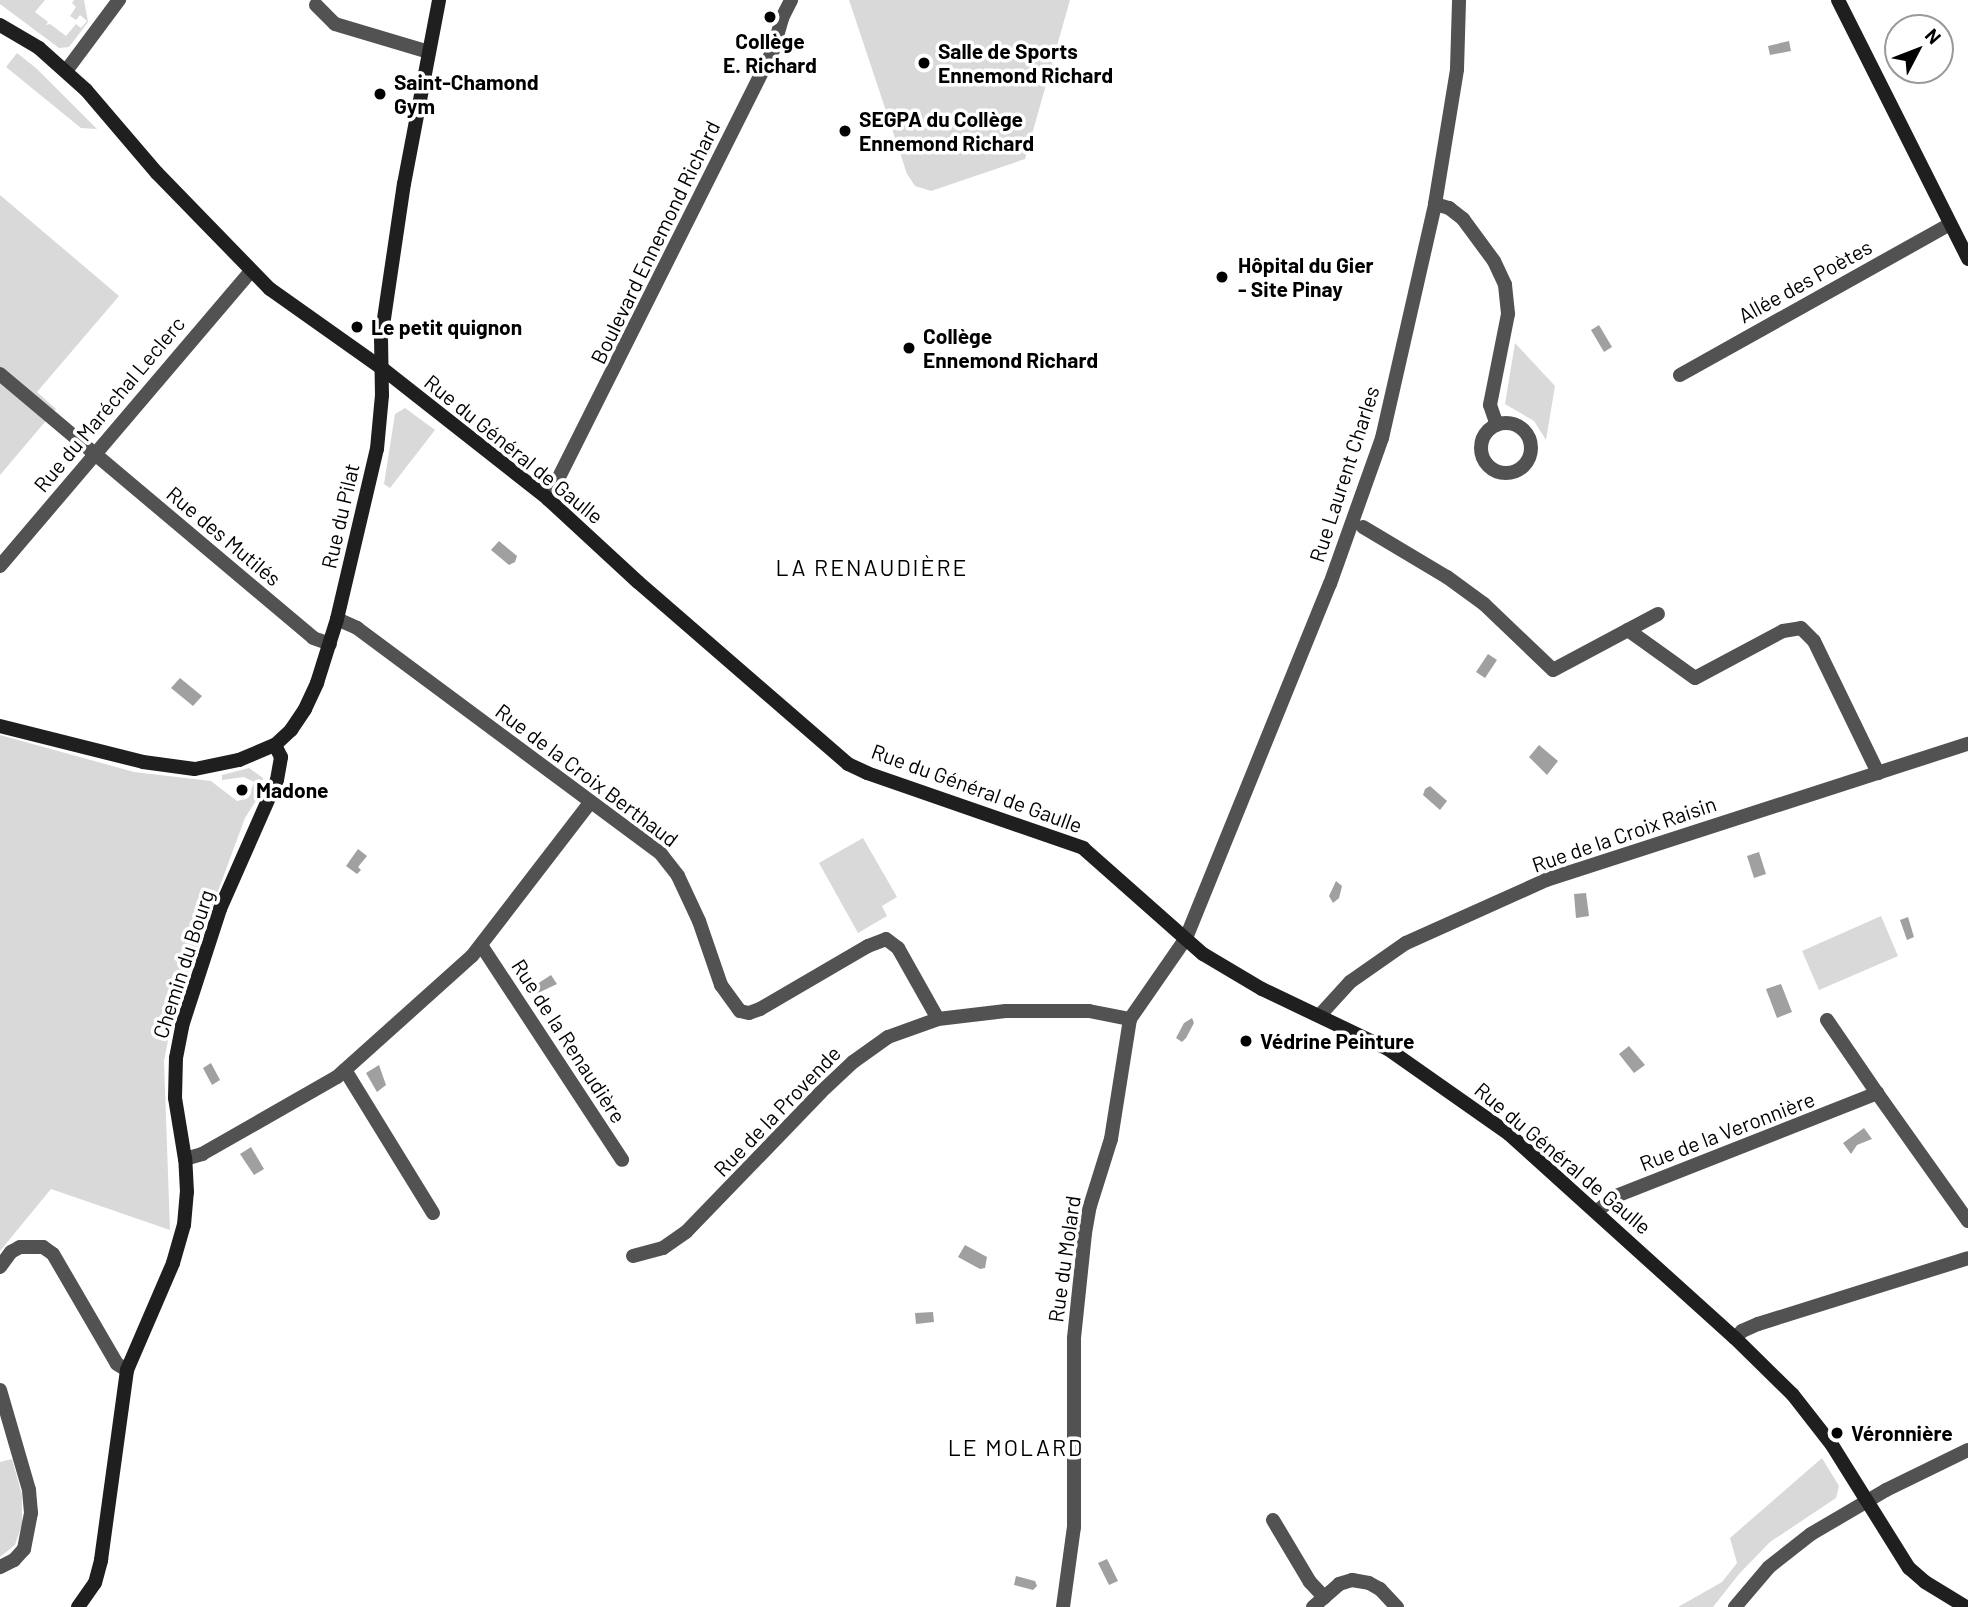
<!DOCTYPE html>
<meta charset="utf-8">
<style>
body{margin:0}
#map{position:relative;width:1968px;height:1607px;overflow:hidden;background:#fff;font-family:Barlow,sans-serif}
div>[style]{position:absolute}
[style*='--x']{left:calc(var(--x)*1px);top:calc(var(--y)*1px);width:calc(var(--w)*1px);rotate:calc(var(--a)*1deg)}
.green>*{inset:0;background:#d9d9d9}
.water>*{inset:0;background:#a0a0a0}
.street>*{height:14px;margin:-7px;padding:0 7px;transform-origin:7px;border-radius:7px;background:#525252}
.street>.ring{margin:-7px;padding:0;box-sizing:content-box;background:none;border:14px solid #525252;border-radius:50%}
.secondary>*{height:14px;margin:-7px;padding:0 7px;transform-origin:7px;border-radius:7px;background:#1f1f1f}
.dots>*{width:19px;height:19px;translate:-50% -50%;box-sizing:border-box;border:4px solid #fff;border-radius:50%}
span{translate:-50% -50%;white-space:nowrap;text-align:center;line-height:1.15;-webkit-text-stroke:7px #fff;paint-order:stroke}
.poi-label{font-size:21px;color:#000;font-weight:700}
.left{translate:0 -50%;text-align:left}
.street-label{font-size:21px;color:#000}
.neighbourhood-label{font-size:23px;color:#000;letter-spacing:2px}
.north{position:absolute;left:1884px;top:14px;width:70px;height:70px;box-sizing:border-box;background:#fff;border:2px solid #999;border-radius:50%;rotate:48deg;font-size:19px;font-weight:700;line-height:28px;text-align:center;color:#000}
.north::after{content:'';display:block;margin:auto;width:24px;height:32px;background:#000;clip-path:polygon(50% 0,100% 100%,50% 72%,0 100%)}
</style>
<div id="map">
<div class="green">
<div style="clip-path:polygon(0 0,45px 0,35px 12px,48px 22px,46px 25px,50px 24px,66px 36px,76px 24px,81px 28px,87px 21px,80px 15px,76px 20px,70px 16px,76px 7px,72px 3px,74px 0,84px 0,88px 22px,69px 47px,59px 48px,0 4px)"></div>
<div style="clip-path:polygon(849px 0,1070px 0,1025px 159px,931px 191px,915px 186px,907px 174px)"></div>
<div style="clip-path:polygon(17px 53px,36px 68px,97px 129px,81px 128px,6px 67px)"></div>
<div style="clip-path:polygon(0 195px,119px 296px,37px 392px,56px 409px,0 475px)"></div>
<div style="clip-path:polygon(1515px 343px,1555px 386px,1546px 440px,1534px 421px,1505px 404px)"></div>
<div style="clip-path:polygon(405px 408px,435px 430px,390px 488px,384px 484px,395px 414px)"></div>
<div style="clip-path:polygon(0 735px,134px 772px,211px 781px,237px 801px,248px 798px,254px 782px,244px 777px,222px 780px,222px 775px,249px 768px,263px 778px,262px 791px,245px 818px,174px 1010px,164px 1061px,170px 1230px,51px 1189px,0 1251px)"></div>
<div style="clip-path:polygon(863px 838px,897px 897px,882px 906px,887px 916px,858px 933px,819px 863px)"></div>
<div style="clip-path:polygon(1881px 916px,1898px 956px,1819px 990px,1802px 951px)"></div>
<div style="clip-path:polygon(1822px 1458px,1839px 1486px,1836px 1498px,1770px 1542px,1739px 1574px,1713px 1607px,1678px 1607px,1722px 1582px,1737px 1563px,1730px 1538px)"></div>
<div style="clip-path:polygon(12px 1459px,22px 1495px,22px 1524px,15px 1545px,0 1557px,0 1462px)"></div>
</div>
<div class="water">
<div style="clip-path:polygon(1789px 41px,1791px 51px,1770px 55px,1768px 46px)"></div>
<div style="clip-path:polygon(1599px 325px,1612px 347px,1604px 352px,1591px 330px)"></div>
<div style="clip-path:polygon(499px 541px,517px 556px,515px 562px,509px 565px,491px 550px)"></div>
<div style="clip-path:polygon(1488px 654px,1497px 660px,1485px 678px,1476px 672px)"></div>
<div style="clip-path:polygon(180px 678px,202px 696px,193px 706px,171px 688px)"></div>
<div style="clip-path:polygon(1539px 745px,1558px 761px,1547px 775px,1529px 757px)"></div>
<div style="clip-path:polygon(1430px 786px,1447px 801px,1440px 810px,1423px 795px,1425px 789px)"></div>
<div style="clip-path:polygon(358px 849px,367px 856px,358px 867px,361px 870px,357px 874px,346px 866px)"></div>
<div style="clip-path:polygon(1759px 852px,1766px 874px,1754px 878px,1747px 856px)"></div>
<div style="clip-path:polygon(1336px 881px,1342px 886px,1339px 898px,1333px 903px,1329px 896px)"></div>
<div style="clip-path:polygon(1586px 893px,1589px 916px,1576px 918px,1574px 894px)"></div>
<div style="clip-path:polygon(1908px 917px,1914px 937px,1907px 940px,1900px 920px)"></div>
<div style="clip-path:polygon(551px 975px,557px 984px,536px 994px,534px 986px)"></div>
<div style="clip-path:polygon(1781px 984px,1792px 1012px,1777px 1018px,1766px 989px)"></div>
<div style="clip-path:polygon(1192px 1018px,1194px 1023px,1186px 1038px,1182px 1042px,1176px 1038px,1184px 1023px)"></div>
<div style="clip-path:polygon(1629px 1046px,1645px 1065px,1634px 1073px,1619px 1054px)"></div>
<div style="clip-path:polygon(211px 1063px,220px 1080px,212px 1085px,203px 1068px)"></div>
<div style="clip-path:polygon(379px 1065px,386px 1085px,377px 1092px,366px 1073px)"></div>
<div style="clip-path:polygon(1864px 1128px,1872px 1139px,1857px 1145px,1851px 1154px,1843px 1143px)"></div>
<div style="clip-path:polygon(251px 1147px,264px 1169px,254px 1175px,240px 1154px)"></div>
<div style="clip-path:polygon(965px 1245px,987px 1257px,985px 1268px,980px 1269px,958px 1257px)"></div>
<div style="clip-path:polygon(933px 1312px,934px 1322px,916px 1324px,915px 1313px)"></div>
<div style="clip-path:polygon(1107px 1559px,1118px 1581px,1109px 1585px,1098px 1563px)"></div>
<div style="clip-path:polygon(1016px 1576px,1035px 1581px,1037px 1586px,1033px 1590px,1014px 1585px)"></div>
</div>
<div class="street">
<div style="--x:316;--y:5;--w:27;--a:45"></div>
<div style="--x:335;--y:24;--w:98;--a:16.6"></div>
<div style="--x:66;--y:71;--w:89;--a:-53.3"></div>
<div style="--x:1435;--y:204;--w:15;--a:16"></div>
<div style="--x:1449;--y:208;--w:18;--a:38"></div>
<div style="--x:1463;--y:219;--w:52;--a:53.6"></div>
<div style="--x:1494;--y:261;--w:26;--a:65"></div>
<div style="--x:1505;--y:285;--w:29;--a:84"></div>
<div style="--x:1508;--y:314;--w:93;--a:101.2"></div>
<div style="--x:1490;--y:405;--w:21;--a:71"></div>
<div style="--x:0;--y:374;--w:409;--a:40.1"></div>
<div style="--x:313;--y:638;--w:18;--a:19"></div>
<div style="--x:1680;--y:375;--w:309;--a:-29.2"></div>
<div class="ring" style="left:1481px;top:423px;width:36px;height:36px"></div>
<div style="--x:548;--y:499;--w:502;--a:-63.38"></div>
<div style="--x:773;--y:50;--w:33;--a:-74"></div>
<div style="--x:782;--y:18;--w:20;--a:-63"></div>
<div style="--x:1363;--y:527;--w:98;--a:30.8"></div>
<div style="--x:1447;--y:577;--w:46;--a:36.1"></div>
<div style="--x:1484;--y:604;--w:95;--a:43.7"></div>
<div style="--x:1553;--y:670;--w:85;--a:-28.1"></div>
<div style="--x:1628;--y:630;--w:82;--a:35.6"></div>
<div style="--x:1695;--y:678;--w:100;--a:-28.1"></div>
<div style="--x:1783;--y:631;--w:18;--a:-9"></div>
<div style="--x:1801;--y:628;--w:18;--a:45"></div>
<div style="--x:1814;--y:641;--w:147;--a:64.1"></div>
<div style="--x:0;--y:566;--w:387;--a:-49.6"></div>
<div style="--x:337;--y:619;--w:22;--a:24"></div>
<div style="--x:357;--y:628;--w:379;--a:36.6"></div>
<div style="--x:661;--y:854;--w:28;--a:52"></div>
<div style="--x:678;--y:876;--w:50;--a:65"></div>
<div style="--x:699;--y:921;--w:68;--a:71"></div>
<div style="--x:721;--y:985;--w:32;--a:54"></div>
<div style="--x:740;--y:1011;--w:9;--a:13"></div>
<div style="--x:749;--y:1013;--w:12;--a:-20"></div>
<div style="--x:760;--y:1009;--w:125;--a:-30.3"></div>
<div style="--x:868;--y:946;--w:19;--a:-21"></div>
<div style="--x:886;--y:939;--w:15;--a:37"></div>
<div style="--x:898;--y:948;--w:81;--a:60.6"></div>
<div style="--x:1628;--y:630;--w:34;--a:-28"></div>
<div style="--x:481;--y:945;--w:257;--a:56.7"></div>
<div style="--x:1320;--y:1015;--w:45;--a:-47.7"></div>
<div style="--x:1350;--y:982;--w:68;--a:-34.9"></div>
<div style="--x:1406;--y:943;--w:154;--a:-24.2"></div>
<div style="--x:1546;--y:880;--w:443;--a:-17.9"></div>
<div style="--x:1827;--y:1020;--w:88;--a:55.6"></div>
<div style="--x:345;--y:1070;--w:168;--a:58.4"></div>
<div style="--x:185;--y:1159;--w:18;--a:-16"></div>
<div style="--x:202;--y:1154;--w:155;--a:-29.7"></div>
<div style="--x:337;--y:1077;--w:181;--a:-41.9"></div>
<div style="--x:472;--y:956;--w:193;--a:-52.4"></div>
<div style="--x:1596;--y:1212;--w:26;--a:-39"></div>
<div style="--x:1616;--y:1196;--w:281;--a:-21.5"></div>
<div style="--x:1877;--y:1093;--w:157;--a:54.6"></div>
<div style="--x:633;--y:1256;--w:31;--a:-15"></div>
<div style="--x:663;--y:1248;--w:28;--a:-35"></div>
<div style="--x:686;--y:1232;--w:194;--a:-46"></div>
<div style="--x:821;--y:1092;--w:44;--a:-43.2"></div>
<div style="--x:853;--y:1062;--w:43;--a:-35.5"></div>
<div style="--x:888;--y:1037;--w:53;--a:-19.8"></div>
<div style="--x:938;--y:1019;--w:68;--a:-6.7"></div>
<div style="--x:1006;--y:1011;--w:83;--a:0"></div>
<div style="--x:1089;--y:1011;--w:42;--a:11"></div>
<div style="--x:0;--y:1267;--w:19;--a:-54"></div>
<div style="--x:11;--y:1252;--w:10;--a:-29"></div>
<div style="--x:20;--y:1247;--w:23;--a:0"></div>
<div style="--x:43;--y:1247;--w:12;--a:35"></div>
<div style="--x:53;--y:1254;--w:127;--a:59.8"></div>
<div style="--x:117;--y:1364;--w:12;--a:31"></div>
<div style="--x:1735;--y:1338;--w:10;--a:-45"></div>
<div style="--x:1742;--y:1331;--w:17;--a:-24"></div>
<div style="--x:1758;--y:1324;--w:220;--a:-17.4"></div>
<div style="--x:0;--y:1390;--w:104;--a:73.8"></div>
<div style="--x:29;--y:1490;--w:23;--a:85"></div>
<div style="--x:31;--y:1513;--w:37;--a:101"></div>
<div style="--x:24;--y:1549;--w:15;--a:132"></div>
<div style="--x:14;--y:1560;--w:16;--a:153"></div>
<div style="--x:1273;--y:1520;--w:72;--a:59.2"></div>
<div style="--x:1310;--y:1582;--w:21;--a:47"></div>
<div style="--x:1063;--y:1607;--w:81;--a:-82.2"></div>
<div style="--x:1074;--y:1527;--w:189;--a:-90"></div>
<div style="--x:1074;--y:1338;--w:106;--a:-84"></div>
<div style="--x:1085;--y:1233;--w:27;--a:-80"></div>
<div style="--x:1090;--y:1206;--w:70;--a:-72.6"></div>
<div style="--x:1111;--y:1139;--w:121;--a:-81"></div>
<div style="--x:1130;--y:1019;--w:98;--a:-55.3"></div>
<div style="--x:1186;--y:938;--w:382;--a:-67.9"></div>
<div style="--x:1330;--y:584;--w:155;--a:-70.4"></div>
<div style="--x:1382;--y:438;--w:240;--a:-77.2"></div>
<div style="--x:1435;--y:204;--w:137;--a:-80.7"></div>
<div style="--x:1457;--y:69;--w:69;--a:-88.3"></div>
<div style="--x:1313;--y:1607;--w:35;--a:-41"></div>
<div style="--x:1339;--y:1584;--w:14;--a:-17"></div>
<div style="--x:1352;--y:1580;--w:17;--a:10"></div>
<div style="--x:1369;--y:1583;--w:13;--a:29"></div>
<div style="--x:1380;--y:1589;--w:25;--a:47"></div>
<div style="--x:1735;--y:1607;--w:52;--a:-49.6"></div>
<div style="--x:1769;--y:1567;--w:53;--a:-38.2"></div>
<div style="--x:1811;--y:1534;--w:87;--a:-30.4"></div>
<div style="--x:1886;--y:1490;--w:91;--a:-26"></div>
</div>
<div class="secondary">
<div style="--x:1838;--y:0;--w:290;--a:63.3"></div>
<div style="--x:0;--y:25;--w:45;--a:30.5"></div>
<div style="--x:39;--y:48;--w:63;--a:41.8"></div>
<div style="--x:86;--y:90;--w:109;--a:49.5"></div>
<div style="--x:157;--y:173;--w:162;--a:45.8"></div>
<div style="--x:270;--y:289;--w:138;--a:35.3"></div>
<div style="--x:383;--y:369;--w:210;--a:38.2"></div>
<div style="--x:548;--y:499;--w:122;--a:42.7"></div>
<div style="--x:638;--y:582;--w:278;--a:40.9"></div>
<div style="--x:848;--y:764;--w:21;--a:25"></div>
<div style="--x:867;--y:773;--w:229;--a:19.1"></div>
<div style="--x:1083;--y:848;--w:160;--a:41.5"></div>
<div style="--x:1203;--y:954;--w:69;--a:30.7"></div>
<div style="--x:1262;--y:989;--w:140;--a:25.5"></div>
<div style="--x:1388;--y:1049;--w:148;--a:35.1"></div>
<div style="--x:1509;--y:1134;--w:304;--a:42.1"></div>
<div style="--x:1735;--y:1338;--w:81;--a:44.5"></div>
<div style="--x:1793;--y:1395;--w:63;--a:52"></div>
<div style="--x:1832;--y:1445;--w:145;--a:58"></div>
<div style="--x:1909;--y:1568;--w:21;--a:41"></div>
<div style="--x:1925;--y:1582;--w:48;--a:31.4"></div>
<div style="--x:0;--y:726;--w:147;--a:14.1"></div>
<div style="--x:143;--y:762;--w:52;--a:7.7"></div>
<div style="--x:195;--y:769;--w:45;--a:-11.6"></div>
<div style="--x:239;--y:760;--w:39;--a:-23"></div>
<div style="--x:275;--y:745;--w:22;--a:-43"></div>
<div style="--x:291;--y:730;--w:25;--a:-56"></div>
<div style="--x:305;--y:709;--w:29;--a:-65"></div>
<div style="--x:317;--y:683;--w:67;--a:-72.6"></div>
<div style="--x:337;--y:619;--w:175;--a:-76.8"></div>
<div style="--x:377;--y:449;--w:54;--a:-84.7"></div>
<div style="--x:382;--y:395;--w:56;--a:-91"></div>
<div style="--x:381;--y:339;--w:157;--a:-81.6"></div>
<div style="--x:404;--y:184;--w:187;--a:-79.2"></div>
<div style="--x:78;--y:1607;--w:29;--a:-55"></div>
<div style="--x:95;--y:1583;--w:24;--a:-75"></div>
<div style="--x:101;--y:1560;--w:192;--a:-82.2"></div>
<div style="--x:127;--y:1370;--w:116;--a:-66.7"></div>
<div style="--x:173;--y:1263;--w:40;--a:-74"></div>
<div style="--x:184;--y:1225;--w:33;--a:-85"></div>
<div style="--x:187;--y:1192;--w:33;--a:-93"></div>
<div style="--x:185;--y:1159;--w:62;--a:-99.3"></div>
<div style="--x:175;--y:1098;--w:40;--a:-88.6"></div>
<div style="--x:176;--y:1058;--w:33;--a:-79"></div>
<div style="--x:182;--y:1026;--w:123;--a:-72"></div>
<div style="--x:220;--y:909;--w:141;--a:-66.2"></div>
<div style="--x:277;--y:780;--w:23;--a:-80"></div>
<div style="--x:281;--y:757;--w:13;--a:-117"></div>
</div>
<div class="dots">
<div style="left:770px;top:17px;background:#000"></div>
<div style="left:924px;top:63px;background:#000"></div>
<div style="left:380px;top:94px;background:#000"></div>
<div style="left:845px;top:131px;background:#000"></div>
<div style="left:1222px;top:277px;background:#000"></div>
<div style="left:357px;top:327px;background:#000"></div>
<div style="left:909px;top:348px;background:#000"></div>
<div style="left:242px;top:790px;background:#000"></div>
<div style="left:1246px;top:1041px;background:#000"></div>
<div style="left:1837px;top:1433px;background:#000"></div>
</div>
<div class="poi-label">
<span style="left:770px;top:53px">Collège<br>E. Richard</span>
<span class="left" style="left:938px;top:63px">Salle de Sports<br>Ennemond Richard</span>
<span class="left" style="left:394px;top:94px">Saint-Chamond<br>Gym</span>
<span class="left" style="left:859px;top:131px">SEGPA du Collège<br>Ennemond Richard</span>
<span class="left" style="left:1238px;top:277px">Hôpital du Gier<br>- Site Pinay</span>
<span class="left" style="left:371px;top:327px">Le petit quignon</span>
<span class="left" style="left:923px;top:348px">Collège<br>Ennemond Richard</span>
<span class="left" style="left:256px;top:790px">Madone</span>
<span class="left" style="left:1260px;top:1041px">Védrine Peinture</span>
<span class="left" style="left:1851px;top:1433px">Véronnière</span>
</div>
<div class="street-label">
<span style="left:655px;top:242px;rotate:-64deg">Boulevard Ennemond Richard</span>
<span style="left:1805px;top:281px;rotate:-29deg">Allée des Poètes</span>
<span style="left:109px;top:404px;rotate:-50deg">Rue du Maréchal Leclerc</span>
<span style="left:514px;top:449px;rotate:39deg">Rue du Général de Gaulle</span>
<span style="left:1344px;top:474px;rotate:-72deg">Rue Laurent Charles</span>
<span style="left:340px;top:516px;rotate:-77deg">Rue du Pilat</span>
<span style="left:224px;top:536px;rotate:40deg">Rue des Mutilés</span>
<span style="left:587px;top:775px;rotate:37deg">Rue de la Croix Berthaud</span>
<span style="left:977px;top:788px;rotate:20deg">Rue du Général de Gaulle</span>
<span style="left:1624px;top:834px;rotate:-19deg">Rue de la Croix Raisin</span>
<span style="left:183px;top:964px;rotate:-72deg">Chemin du Bourg</span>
<span style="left:569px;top:1041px;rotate:57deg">Rue de la Renaudière</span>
<span style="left:777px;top:1111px;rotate:-46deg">Rue de la Provende</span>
<span style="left:1727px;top:1131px;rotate:-21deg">Rue de la Veronnière</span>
<span style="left:1563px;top:1158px;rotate:40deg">Rue du Général de Gaulle</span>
<span style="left:1064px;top:1259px;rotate:-82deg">Rue du Molard</span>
</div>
<div class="neighbourhood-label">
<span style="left:872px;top:567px">LA RENAUDIÈRE</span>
<span style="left:1016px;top:1447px">LE MOLARD</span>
</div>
<div class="north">N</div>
</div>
